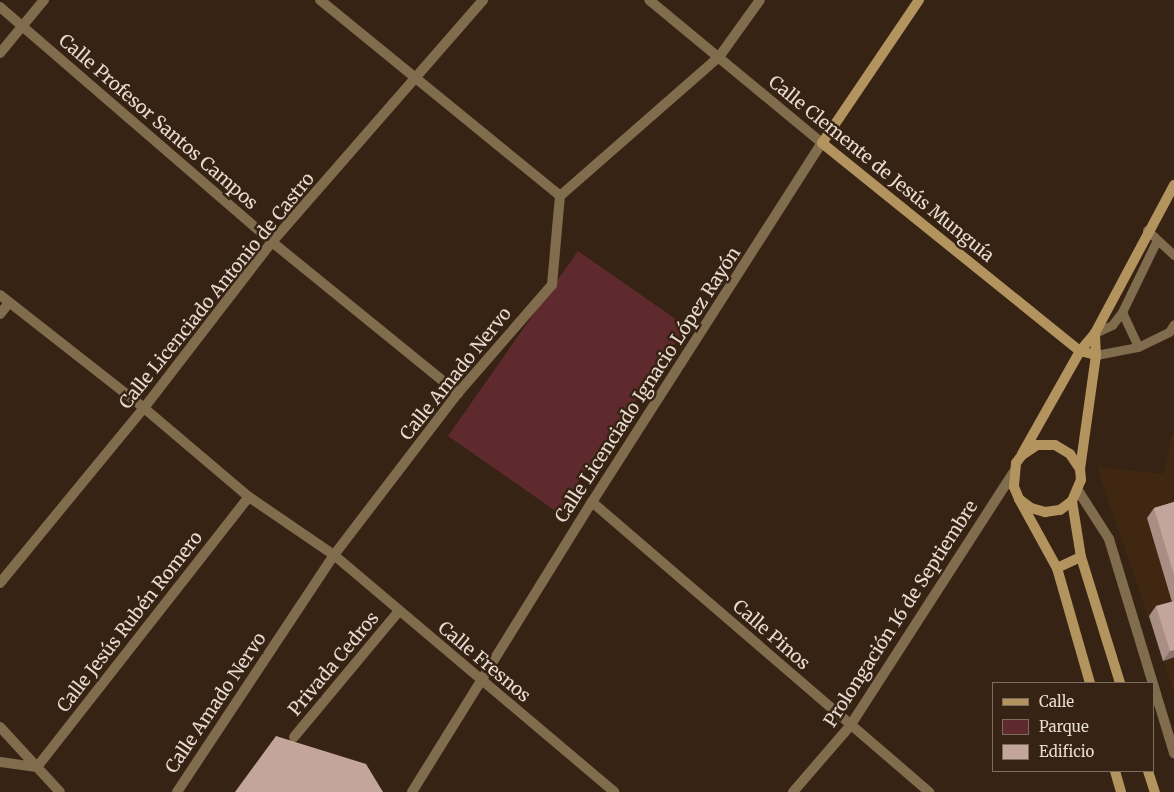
<!DOCTYPE html>
<meta charset="utf-8">
<style>
body{margin:0}
#map{position:relative;width:1174px;height:792px;overflow:hidden;background:#362313;font-family:Merriweather,serif}
div>[style]{position:absolute}
[style*='--x']{left:calc(var(--x)*1px);top:calc(var(--y)*1px);width:calc(var(--w)*1px);rotate:calc(var(--a)*1deg)}
.built>*{inset:0;background:#3f2712}
.green>*{inset:0;background:#5f2a2d}
.service>*{height:9px;margin:-4.5px;padding:0 4.5px;transform-origin:4.5px;border-radius:4.5px;background:#816d4d}
.minor>*{height:10px;margin:-5px;padding:0 5px;transform-origin:5px;border-radius:5px;background:#816d4d}
.secondary>*{height:10px;margin:-5px;padding:0 5px;transform-origin:5px;border-radius:5px;background:#b3945f}
.wall>*{inset:0;background:#a98e85}
.shaded-wall>*{inset:0;background:#89746c}
.building>*{inset:0;background:#c4a59b}
span{translate:-50% -50%;white-space:nowrap;text-align:center;line-height:1.15;-webkit-text-stroke:5px #362313;paint-order:stroke}
.street-label{font-size:18px;color:#e8dbd1}
.legend{position:absolute;left:992px;top:682px;width:162px;height:90px;box-sizing:border-box;background:#362313;border:1px solid #7d6d5f;margin:0;padding:6px 9px;list-style:none;font-size:15px;color:#e8dbd1}
.legend li{display:flex;align-items:center;gap:10px;height:25px}
.legend b{width:25px;border:1px solid #7d6d5f}
</style>
<div id="map">
<div class="built">
<div style="clip-path:polygon(1172px 435px,1174px 435px,1174px 693px,1097px 467px,1164px 474px)"></div>
</div>
<div class="green">
<div style="clip-path:polygon(578px 251px,687px 327px,557px 512px,448px 436px)"></div>
</div>
<div class="service">
<div style="--x:1147;--y:230;--w:37;--a:43"></div>
<div style="--x:1122;--y:312;--w:38;--a:65"></div>
<div style="--x:1095;--y:333;--w:19;--a:-25"></div>
<div style="--x:1112;--y:325;--w:16;--a:-52"></div>
<div style="--x:1122;--y:312;--w:80;--a:-64.1"></div>
<div style="--x:1096;--y:355;--w:43;--a:-10.8"></div>
<div style="--x:1138;--y:347;--w:34;--a:-26"></div>
<div style="--x:1169;--y:332;--w:9;--a:-58"></div>
</div>
<div class="minor">
<div style="--x:320;--y:0;--w:310;--a:39.2"></div>
<div style="--x:0;--y:7;--w:359;--a:40.8"></div>
<div style="--x:272;--y:242;--w:240;--a:39.1"></div>
<div style="--x:0;--y:53;--w:69;--a:-50.3"></div>
<div style="--x:0;--y:295;--w:183;--a:38.1"></div>
<div style="--x:144;--y:408;--w:138;--a:40.3"></div>
<div style="--x:249;--y:497;--w:103;--a:34.3"></div>
<div style="--x:334;--y:555;--w:367;--a:40.2"></div>
<div style="--x:0;--y:314;--w:14;--a:-51"></div>
<div style="--x:1079;--y:492;--w:56;--a:57.4"></div>
<div style="--x:1109;--y:539;--w:224;--a:73.1"></div>
<div style="--x:592;--y:502;--w:445;--a:40.7"></div>
<div style="--x:0;--y:583;--w:227;--a:-50.6"></div>
<div style="--x:144;--y:408;--w:210;--a:-52.4"></div>
<div style="--x:272;--y:242;--w:321;--a:-48.9"></div>
<div style="--x:0;--y:727;--w:88;--a:47.3"></div>
<div style="--x:294;--y:737;--w:164;--a:-50.2"></div>
<div style="--x:0;--y:762;--w:37;--a:8"></div>
<div style="--x:37;--y:767;--w:343;--a:-51.9"></div>
<div style="--x:177;--y:792;--w:284;--a:-56.5"></div>
<div style="--x:334;--y:555;--w:204;--a:-52.6"></div>
<div style="--x:458;--y:393;--w:143;--a:-49"></div>
<div style="--x:552;--y:285;--w:89;--a:-84.9"></div>
<div style="--x:560;--y:196;--w:211;--a:-41.2"></div>
<div style="--x:719;--y:57;--w:70;--a:-54.3"></div>
<div style="--x:412;--y:792;--w:341;--a:-58.2"></div>
<div style="--x:592;--y:502;--w:426;--a:-57.4"></div>
<div style="--x:822;--y:143;--w:224;--a:-140.4"></div>
<div style="--x:793;--y:792;--w:87;--a:-49.2"></div>
<div style="--x:850;--y:726;--w:301;--a:-57.2"></div>
</div>
<div class="secondary">
<div style="--x:919;--y:0;--w:173;--a:124.1"></div>
<div style="--x:822;--y:143;--w:331;--a:38.9"></div>
<div style="--x:1080;--y:351;--w:16;--a:14"></div>
<div style="--x:1022;--y:454;--w:118;--a:-60.6"></div>
<div style="--x:1080;--y:351;--w:23;--a:-50"></div>
<div style="--x:1095;--y:333;--w:168;--a:-61.9"></div>
<div style="--x:1080;--y:469;--w:115;--a:-82"></div>
<div style="--x:1096;--y:355;--w:22;--a:-93"></div>
<div style="--x:1019;--y:499;--w:15;--a:37"></div>
<div style="--x:1031;--y:508;--w:15;--a:16"></div>
<div style="--x:1045;--y:512;--w:15;--a:-8"></div>
<div style="--x:1060;--y:510;--w:15;--a:-37"></div>
<div style="--x:1072;--y:501;--w:23;--a:-67"></div>
<div style="--x:1081;--y:480;--w:11;--a:-95"></div>
<div style="--x:1080;--y:469;--w:18;--a:-124"></div>
<div style="--x:1070;--y:454;--w:17;--a:-149"></div>
<div style="--x:1055;--y:445;--w:18;--a:180"></div>
<div style="--x:1037;--y:445;--w:18;--a:146"></div>
<div style="--x:1022;--y:455;--w:10;--a:127"></div>
<div style="--x:1016;--y:463;--w:24;--a:95"></div>
<div style="--x:1014;--y:487;--w:13;--a:67"></div>
<div style="--x:1019;--y:499;--w:79;--a:61.2"></div>
<div style="--x:1057;--y:568;--w:120;--a:74"></div>
<div style="--x:1072;--y:501;--w:57;--a:80.9"></div>
<div style="--x:1081;--y:557;--w:132;--a:72.8"></div>
<div style="--x:1057;--y:568;--w:26;--a:-25"></div>
<div style="--x:1115;--y:771;--w:22;--a:74"></div>
<div style="--x:1148;--y:771;--w:22;--a:72"></div>
</div>
<div class="wall">
<div style="clip-path:polygon(1174px 502px,1174px 657px,1163px 661px,1149px 616px,1156px 606px,1172px 602px,1147px 518px,1154px 508px)"></div>
</div>
<div class="shaded-wall">
<div style="clip-path:polygon(1174px 650px,1174px 657px,1163px 661px,1170px 651px)"></div>
</div>
<div class="building">
<div style="clip-path:polygon(1174px 502px,1174px 575px,1154px 508px)"></div>
<div style="clip-path:polygon(1174px 601px,1174px 650px,1170px 651px,1156px 606px)"></div>
<div style="clip-path:polygon(276px 736px,366px 764px,383px 792px,235px 792px)"></div>
</div>
<div class="street-label">
<span style="left:158px;top:122px;rotate:41deg">Calle Profesor Santos Campos</span>
<span style="left:881px;top:169px;rotate:39deg">Calle Clemente de Jesús Munguía</span>
<span style="left:217px;top:291px;rotate:-51deg">Calle Licenciado Antonio de Castro</span>
<span style="left:456px;top:374px;rotate:-51deg">Calle Amado Nervo</span>
<span style="left:648px;top:385px;rotate:-57deg">Calle Licenciado Ignacio López Rayón</span>
<span style="left:901px;top:614px;rotate:-57deg">Prolongación 16 de Septiembre</span>
<span style="left:130px;top:622px;rotate:-52deg">Calle Jesús Rubén Romero</span>
<span style="left:771px;top:635px;rotate:41deg">Calle Pinos</span>
<span style="left:484px;top:662px;rotate:40deg">Calle Fresnos</span>
<span style="left:334px;top:664px;rotate:-50deg">Privada Cedros</span>
<span style="left:216px;top:703px;rotate:-56deg">Calle Amado Nervo</span>
</div>
<ul class="legend">
<li><b style="height:6px;background:#b3945f"></b>Calle</li>
<li><b style="height:14px;background:#5f2a2d"></b>Parque</li>
<li><b style="height:14px;background:#c4a59b"></b>Edificio</li>
</ul>
</div>
